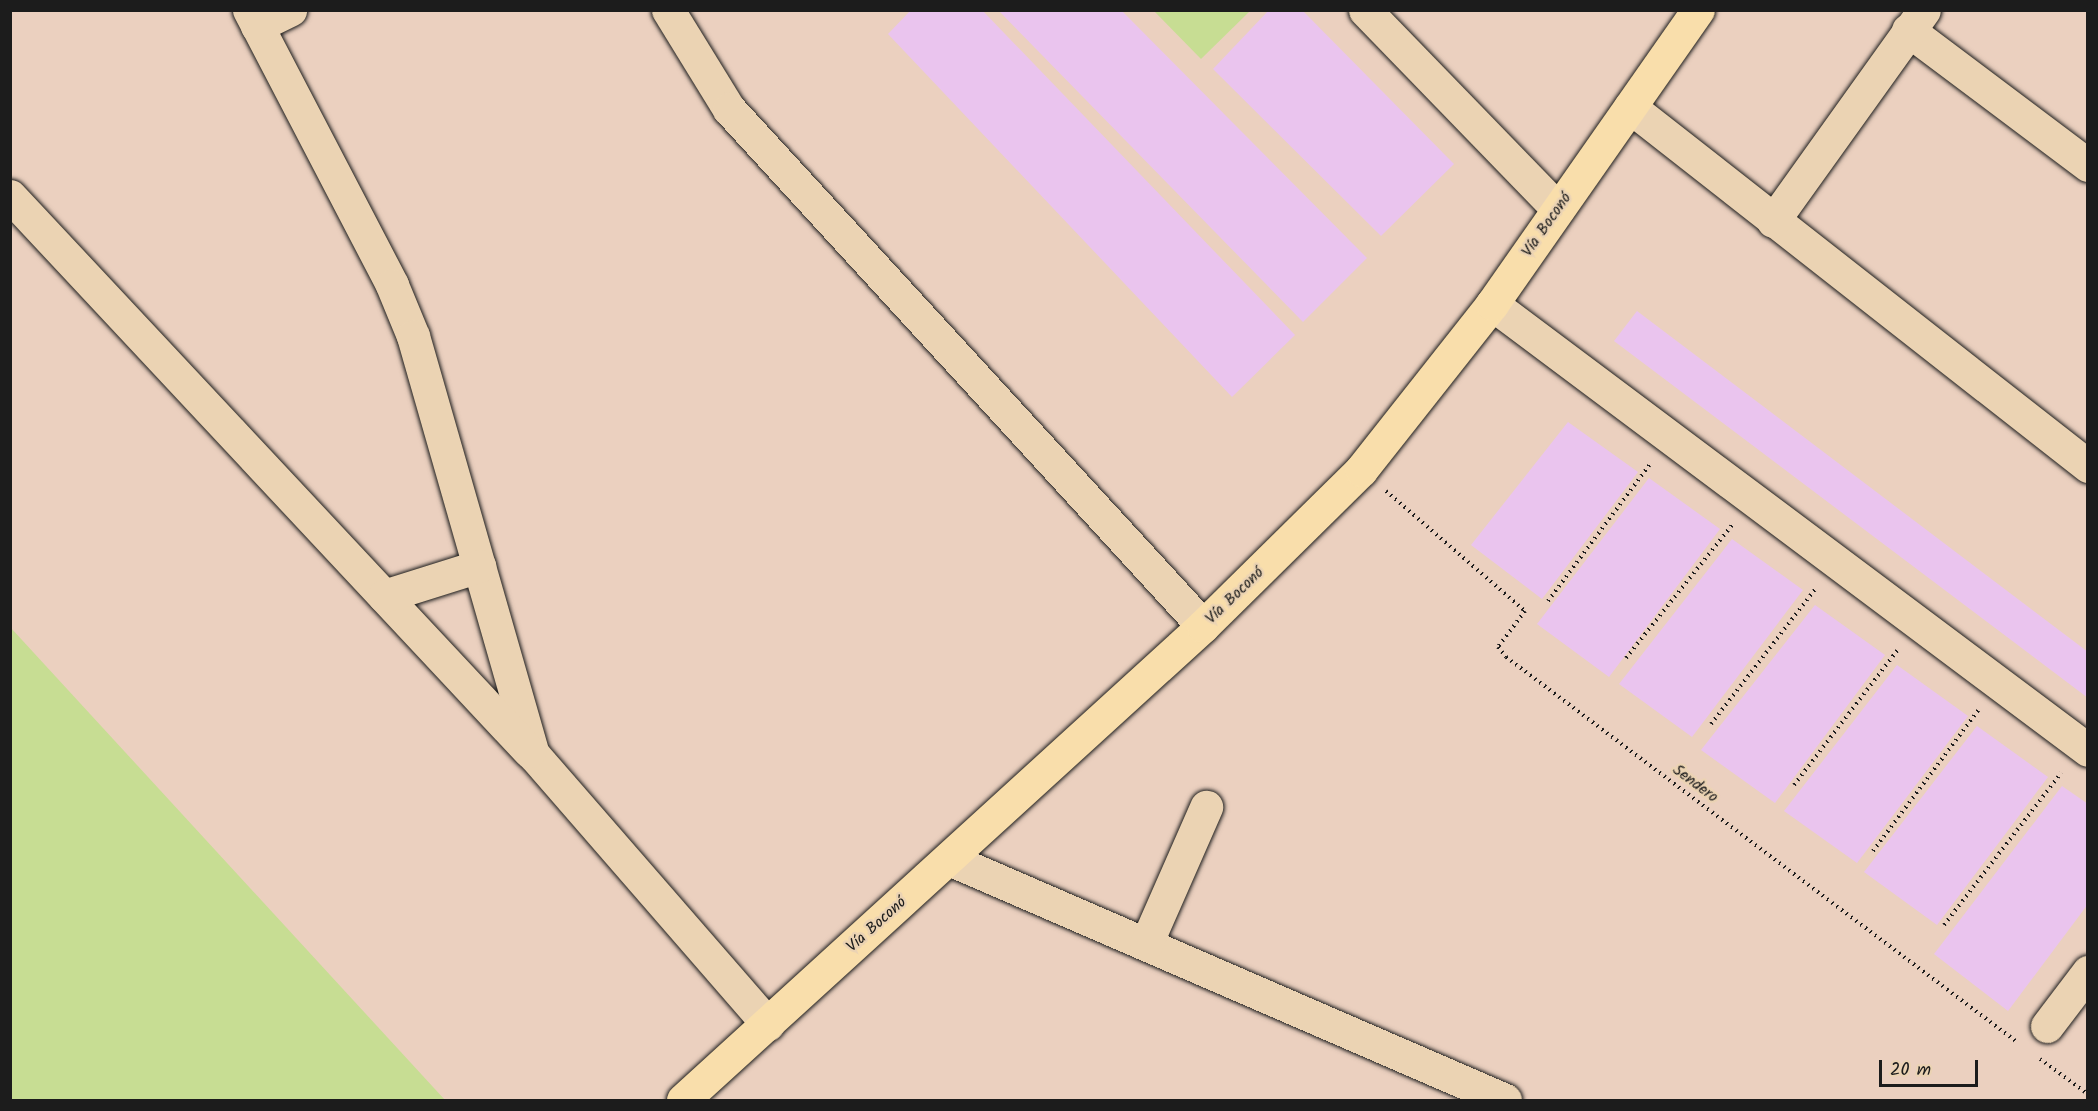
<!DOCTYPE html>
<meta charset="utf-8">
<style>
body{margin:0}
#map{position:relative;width:2098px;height:1111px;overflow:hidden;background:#ebd0bf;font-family:Kalam,sans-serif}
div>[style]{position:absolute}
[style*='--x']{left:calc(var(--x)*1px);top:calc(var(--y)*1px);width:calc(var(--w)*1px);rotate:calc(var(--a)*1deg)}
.green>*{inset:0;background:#c7dd93}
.building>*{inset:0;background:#eac4ee}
.path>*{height:4px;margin-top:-2px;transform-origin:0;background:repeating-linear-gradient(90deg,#1c1c1c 0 1.5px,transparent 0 6px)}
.roads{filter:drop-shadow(0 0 2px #1c1c1c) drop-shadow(0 0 2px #1c1c1c)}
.minor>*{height:33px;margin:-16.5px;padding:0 16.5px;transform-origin:16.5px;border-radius:16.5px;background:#ebd3b3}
.major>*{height:33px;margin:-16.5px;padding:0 16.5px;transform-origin:16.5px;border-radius:16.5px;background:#f9deab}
span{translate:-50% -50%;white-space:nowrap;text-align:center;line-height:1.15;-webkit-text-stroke:5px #ebd3b3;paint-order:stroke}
.street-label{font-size:16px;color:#1c1c1c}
.frame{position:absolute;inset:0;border:12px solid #1c1c1c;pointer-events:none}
.scale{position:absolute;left:1879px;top:1060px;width:99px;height:27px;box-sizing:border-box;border:3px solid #1c1c1c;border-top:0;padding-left:8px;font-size:18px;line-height:21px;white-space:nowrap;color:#1c1c1c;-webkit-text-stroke:4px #ebd3b3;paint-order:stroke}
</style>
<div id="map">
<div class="green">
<div style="clip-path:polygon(1154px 11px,1250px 11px,1201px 59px)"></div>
<div style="clip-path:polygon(11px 628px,445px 1100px,11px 1100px)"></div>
</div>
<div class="building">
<div style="clip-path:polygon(911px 10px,982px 10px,1295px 335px,1232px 397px,888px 34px)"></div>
<div style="clip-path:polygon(998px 10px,1121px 10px,1367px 258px,1303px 322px)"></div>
<div style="clip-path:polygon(1269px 10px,1302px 10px,1454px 164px,1381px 236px,1213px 69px)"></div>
<div style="clip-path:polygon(1637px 311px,2088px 652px,2088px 698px,1614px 341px)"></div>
<div style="clip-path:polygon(1568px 422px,1638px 472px,1542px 599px,1471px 545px)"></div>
<div style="clip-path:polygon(1649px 478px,1720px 529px,1609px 677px,1537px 624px)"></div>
<div style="clip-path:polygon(1732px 539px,1803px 590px,1692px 737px,1619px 684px)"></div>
<div style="clip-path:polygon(1815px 605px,1885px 655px,1775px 803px,1701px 750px)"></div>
<div style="clip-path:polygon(1897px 665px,1968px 716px,1857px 863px,1784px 811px)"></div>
<div style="clip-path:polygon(1977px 726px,2048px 777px,1937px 925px,1864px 872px)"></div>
<div style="clip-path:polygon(2062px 786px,2088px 804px,2088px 904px,2008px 1011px,1934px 954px)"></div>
</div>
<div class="path">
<div style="--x:1386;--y:491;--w:184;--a:40.8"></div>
<div style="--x:1525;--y:611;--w:45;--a:126.9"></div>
<div style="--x:1498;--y:647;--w:13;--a:51"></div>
<div style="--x:1506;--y:657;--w:640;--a:37"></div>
<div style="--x:1548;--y:601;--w:172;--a:-53.3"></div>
<div style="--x:1626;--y:658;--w:171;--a:-51.4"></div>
<div style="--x:1711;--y:724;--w:173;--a:-52.3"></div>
<div style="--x:1794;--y:785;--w:173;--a:-52.5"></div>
<div style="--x:1873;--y:851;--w:179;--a:-53.2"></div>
<div style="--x:1944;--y:925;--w:192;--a:-52.4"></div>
<div style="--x:2040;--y:1059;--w:59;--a:36.1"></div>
</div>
<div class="roads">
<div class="minor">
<div style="--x:249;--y:10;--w:310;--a:62.5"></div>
<div style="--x:392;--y:285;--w:55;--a:67.6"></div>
<div style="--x:413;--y:336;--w:435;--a:74"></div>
<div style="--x:533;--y:754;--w:358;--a:49"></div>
<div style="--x:668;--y:10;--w:116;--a:58.4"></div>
<div style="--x:729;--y:109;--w:701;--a:47.48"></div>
<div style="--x:1365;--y:10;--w:277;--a:45.9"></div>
<div style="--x:257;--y:26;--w:37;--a:-26"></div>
<div style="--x:1908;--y:30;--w:225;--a:36.9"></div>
<div style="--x:1630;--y:107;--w:582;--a:38.09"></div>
<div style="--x:10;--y:196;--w:760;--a:46.92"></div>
<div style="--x:1773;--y:221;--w:259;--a:-54.4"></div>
<div style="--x:1492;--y:304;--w:744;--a:36.81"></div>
<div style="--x:384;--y:596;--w:100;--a:-17.5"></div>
<div style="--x:949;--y:859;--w:606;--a:23.43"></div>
<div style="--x:1146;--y:944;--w:150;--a:-66.3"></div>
<div style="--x:2047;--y:1026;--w:68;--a:-52.8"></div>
</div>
<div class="major">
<div style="--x:683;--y:1100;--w:704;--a:-42.35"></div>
<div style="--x:1203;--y:626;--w:222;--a:-44.6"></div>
<div style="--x:1361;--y:470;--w:211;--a:-51.7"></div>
<div style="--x:1492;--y:304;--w:359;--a:-55"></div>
</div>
</div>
<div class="street-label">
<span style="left:1547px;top:225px;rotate:-55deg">Vía Boconó</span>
<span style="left:1235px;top:596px;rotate:-44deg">Vía Boconó</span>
<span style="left:1695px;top:784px;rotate:37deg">Sendero</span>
<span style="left:877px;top:925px;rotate:-42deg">Vía Boconó</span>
</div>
<div class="frame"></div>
<div class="scale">20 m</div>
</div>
